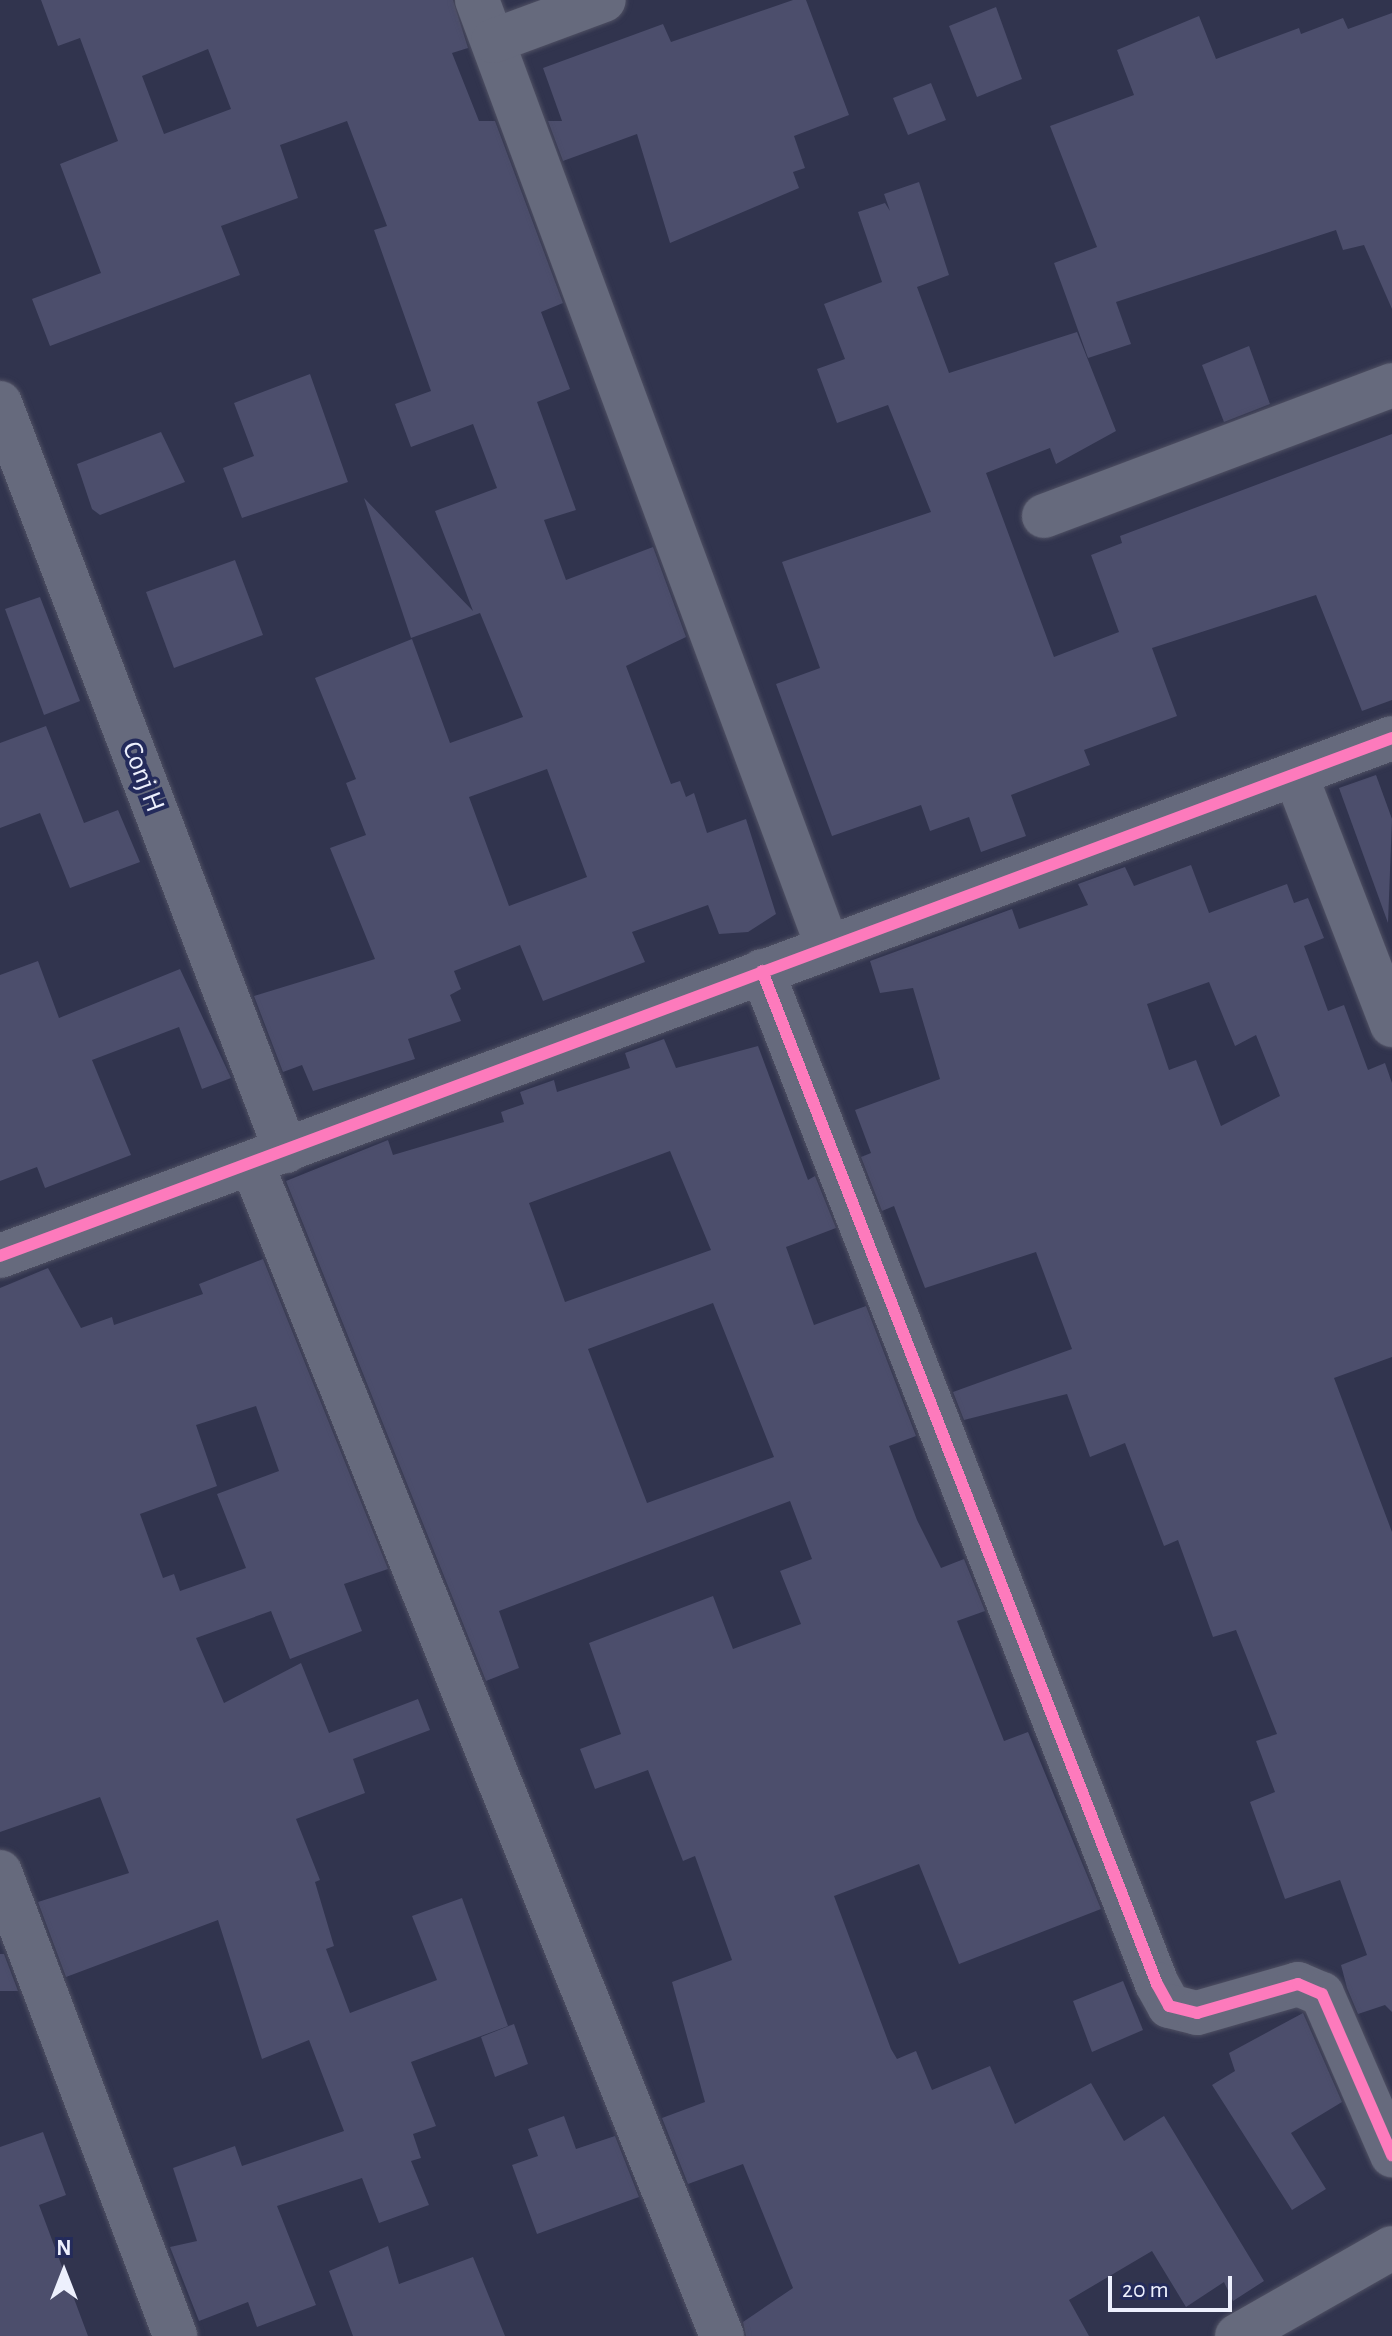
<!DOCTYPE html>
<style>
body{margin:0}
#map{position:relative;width:1392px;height:2336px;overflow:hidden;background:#31344e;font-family:"Alegreya Sans",sans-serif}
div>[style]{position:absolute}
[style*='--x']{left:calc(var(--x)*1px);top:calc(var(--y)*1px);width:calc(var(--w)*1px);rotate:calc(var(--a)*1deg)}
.building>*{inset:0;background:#4c4e6c}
.roads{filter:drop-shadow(0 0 2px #4f5063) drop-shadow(0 0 2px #4f5063)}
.minor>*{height:44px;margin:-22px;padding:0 22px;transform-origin:22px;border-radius:22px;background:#666a7d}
.cycleway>*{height:12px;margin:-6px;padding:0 6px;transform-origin:6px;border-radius:6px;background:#fd7abc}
span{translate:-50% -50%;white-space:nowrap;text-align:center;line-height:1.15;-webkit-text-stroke:8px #242b5b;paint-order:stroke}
.street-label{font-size:28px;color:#edf0fd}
.north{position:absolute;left:24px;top:2232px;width:80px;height:80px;-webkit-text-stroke:6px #242b5b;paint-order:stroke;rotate:0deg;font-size:22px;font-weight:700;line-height:32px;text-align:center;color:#edf0fd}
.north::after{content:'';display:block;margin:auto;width:28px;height:36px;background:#edf0fd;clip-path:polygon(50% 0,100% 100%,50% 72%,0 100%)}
.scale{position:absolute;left:1108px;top:2276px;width:124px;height:36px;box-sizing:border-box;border:4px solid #edf0fd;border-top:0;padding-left:10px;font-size:24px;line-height:28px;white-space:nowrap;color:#edf0fd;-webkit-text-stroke:6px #242b5b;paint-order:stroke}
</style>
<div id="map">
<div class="building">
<div style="clip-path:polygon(evenodd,41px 0,453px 0,468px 48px,452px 53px,479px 121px,495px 121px,563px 303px,541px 312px,570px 389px,537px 402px,576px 510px,544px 520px,566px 580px,653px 547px,686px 637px,626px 666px,671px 784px,680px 781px,686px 797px,694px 793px,707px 833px,746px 819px,776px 914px,748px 932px,719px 934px,708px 905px,632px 932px,645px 962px,543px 1001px,520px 945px,454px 971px,461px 989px,450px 995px,461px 1021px,408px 1039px,415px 1059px,313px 1091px,302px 1065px,283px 1072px,254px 996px,375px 959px,330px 848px,366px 835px,346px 783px,356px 779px,315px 678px,412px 639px,450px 743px,523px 717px,480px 613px,411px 638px,364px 498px,473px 611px,435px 511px,497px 488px,473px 424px,411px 447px,395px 404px,431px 391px,374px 230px,387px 226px,347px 121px,280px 145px,298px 198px,221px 226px,240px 275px,50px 346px,32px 299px,101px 273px,60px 164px,118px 141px,80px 38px,58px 46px,41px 0,208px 49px,231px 109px,164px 134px,142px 76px,208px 49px,41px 0,547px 769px,587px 877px,509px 906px,469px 797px,547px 769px)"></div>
<div style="clip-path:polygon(793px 0,806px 0,849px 115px,794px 136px,805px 168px,793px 172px,799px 188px,670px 243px,637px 134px,563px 161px,548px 121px,562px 121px,543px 68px,663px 24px,671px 42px)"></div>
<div style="clip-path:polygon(996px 7px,1022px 79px,977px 97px,949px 26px)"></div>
<div style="clip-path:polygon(1392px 13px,1392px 309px,1364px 245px,1343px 250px,1336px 230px,1116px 302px,1131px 344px,1088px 358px,1054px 263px,1097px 247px,1050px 126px,1134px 95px,1117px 50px,1199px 16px,1216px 59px,1299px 28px,1301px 34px,1343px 18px,1348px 29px)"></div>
<div style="clip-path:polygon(931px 83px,946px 120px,908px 135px,893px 98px)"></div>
<div style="clip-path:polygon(919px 182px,949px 275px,917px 287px,949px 373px,1077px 332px,1116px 431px,1056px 464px,1050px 448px,986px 473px,1054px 657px,1119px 632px,1091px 555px,1122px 543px,1120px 536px,1392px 434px,1392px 700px,1362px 711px,1316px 595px,1152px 648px,1177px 716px,1084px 750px,1090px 765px,1011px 795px,1026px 836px,981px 852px,969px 817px,930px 831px,921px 805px,832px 836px,776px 684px,820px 668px,782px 562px,931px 512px,888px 405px,837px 423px,817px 369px,845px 359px,824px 304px,882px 282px,858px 212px,885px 203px,890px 211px,884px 194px)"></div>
<div style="clip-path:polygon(1249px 346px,1270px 404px,1224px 422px,1202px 365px)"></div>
<div style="clip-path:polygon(310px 374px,348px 482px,242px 518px,223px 468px,254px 456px,234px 403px)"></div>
<div style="clip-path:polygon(161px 432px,185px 482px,100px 515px,92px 509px,77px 464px)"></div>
<div style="clip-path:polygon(235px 560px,263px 635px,174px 668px,146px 592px)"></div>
<div style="clip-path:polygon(40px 597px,80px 701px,44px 715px,5px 609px)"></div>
<div style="clip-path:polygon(46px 726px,84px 823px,118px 810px,140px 862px,70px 888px,40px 813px,0 828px,0 743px)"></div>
<div style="clip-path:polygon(1376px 775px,1392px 819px,1388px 923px,1339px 788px)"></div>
<div style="clip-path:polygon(evenodd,1191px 865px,1209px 913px,1287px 884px,1294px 903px,1308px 898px,1324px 938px,1304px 946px,1328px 1011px,1344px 1005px,1368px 1070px,1385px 1063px,1392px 1083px,1392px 1357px,1334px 1378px,1392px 1532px,1392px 2012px,1385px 2005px,1358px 2014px,1347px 1988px,1341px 1965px,1367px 1955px,1340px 1880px,1285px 1899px,1250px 1802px,1275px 1792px,1256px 1741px,1277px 1734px,1236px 1630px,1213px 1637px,1178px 1540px,1164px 1546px,1125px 1443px,1090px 1457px,1067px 1394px,964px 1420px,953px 1392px,1072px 1349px,1036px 1252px,925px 1288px,894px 1206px,882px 1211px,861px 1157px,871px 1153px,855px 1110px,940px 1079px,913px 988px,880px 993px,870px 961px,1012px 909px,1019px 929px,1088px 905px,1078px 884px,1125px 867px,1134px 886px,1191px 865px,1209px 982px,1235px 1046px,1256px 1035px,1280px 1096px,1221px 1126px,1196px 1060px,1169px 1070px,1147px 1004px,1209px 982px)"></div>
<div style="clip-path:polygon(38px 961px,59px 1018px,180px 969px,231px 1078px,202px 1089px,179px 1027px,92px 1060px,131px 1155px,45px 1188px,37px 1167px,0 1181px,0 975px)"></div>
<div style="clip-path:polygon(evenodd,664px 1039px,676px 1068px,758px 1046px,808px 1180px,815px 1176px,836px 1228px,786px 1247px,814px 1325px,866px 1306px,916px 1436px,889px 1446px,917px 1520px,941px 1568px,964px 1559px,985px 1611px,957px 1621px,1004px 1741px,1028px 1732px,1101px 1909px,959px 1964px,919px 1864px,834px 1896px,891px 2049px,897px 2059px,916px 2051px,932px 2090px,990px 2066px,1015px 2124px,1091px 2083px,1124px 2141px,1164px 2116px,1264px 2281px,1233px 2301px,1224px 2282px,1186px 2307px,1152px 2251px,1069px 2300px,1089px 2336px,746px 2336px,743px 2322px,793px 2288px,743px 2164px,688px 2184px,662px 2118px,705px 2102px,672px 1982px,732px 1960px,695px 1856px,683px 1861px,648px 1770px,595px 1789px,580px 1749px,621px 1734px,589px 1643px,713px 1596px,733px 1649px,801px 1624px,780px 1571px,812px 1559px,790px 1501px,499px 1611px,519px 1668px,486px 1681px,286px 1181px,388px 1140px,393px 1155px,504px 1122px,501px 1112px,524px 1104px,520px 1092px,554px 1080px,557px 1092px,630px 1068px,625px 1053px,664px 1039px,670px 1151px,711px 1250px,565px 1302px,529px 1203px,670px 1151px,664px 1039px,713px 1303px,774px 1457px,647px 1503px,588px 1349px,713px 1303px)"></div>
<div style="clip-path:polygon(evenodd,263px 1259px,388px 1569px,344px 1584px,362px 1631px,290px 1659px,271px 1611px,196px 1638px,224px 1703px,301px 1663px,329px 1733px,418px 1699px,430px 1730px,353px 1759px,365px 1793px,296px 1819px,320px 1880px,315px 1882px,334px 1946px,326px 1949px,350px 2013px,437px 1980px,412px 1916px,462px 1898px,508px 2026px,411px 2062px,436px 2126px,413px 2134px,421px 2158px,411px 2161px,429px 2205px,379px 2223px,362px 2178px,277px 2206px,316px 2305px,257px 2327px,248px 2302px,199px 2321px,170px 2247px,197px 2241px,173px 2168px,235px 2146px,242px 2166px,344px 2131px,309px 2040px,262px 2059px,218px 1920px,66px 1977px,38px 1902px,129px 1873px,100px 1797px,0 1832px,0 1288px,48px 1268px,81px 1328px,112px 1317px,114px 1325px,203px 1294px,199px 1284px,263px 1259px,256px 1406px,279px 1471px,217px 1494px,246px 1568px,180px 1591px,174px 1574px,163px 1578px,140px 1514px,217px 1486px,196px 1425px,256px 1406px)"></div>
<div style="clip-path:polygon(0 1954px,4px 1954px,18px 1991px,0 1991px)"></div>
<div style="clip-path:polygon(1123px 1981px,1143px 2030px,1092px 2052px,1073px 2001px)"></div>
<div style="clip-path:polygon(1303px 2013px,1342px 2102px,1291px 2133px,1326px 2189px,1292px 2210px,1212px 2085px,1235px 2071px,1229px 2053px)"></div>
<div style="clip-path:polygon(514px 2024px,528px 2064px,495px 2077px,481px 2037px)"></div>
<div style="clip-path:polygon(564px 2116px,576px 2149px,615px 2136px,639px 2197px,537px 2234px,512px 2165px,538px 2156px,528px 2129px)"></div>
<div style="clip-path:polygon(43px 2132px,66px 2195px,39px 2205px,88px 2336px,0 2336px,0 2147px)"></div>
<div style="clip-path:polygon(388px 2246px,399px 2284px,473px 2257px,505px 2336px,353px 2336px,329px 2271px)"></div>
</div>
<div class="roads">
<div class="minor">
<div style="--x:477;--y:0;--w:1008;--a:69.68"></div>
<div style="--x:493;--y:41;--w:118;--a:-20.3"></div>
<div style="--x:0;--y:403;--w:801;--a:69.08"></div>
<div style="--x:1044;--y:516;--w:372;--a:-20.6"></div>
<div style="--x:1296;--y:776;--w:267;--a:68.9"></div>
<div style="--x:762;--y:971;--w:1087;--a:68.7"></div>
<div style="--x:1157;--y:1984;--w:25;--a:61"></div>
<div style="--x:1169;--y:2006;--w:29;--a:14"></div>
<div style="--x:1197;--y:2013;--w:105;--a:-16"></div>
<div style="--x:1298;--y:1984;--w:26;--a:23"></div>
<div style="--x:1322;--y:1994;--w:176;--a:66.5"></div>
<div style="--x:252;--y:1164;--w:1263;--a:68.15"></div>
<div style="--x:0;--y:1256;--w:1485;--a:-20.41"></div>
<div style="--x:0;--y:1872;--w:496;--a:69.3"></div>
<div style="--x:1237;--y:2336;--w:178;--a:-29.6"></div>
</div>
</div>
<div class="cycleway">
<div style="--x:762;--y:971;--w:1087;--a:68.7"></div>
<div style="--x:1157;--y:1984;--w:25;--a:61"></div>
<div style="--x:1169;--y:2006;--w:29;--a:14"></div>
<div style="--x:1197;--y:2013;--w:105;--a:-16"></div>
<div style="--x:1298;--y:1984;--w:26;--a:23"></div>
<div style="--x:1322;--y:1994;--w:176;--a:66.5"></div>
<div style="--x:0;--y:1256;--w:1485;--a:-20.41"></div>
</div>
<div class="street-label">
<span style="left:143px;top:777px;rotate:69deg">Conj H</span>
</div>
<div class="north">N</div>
<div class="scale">20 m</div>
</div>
